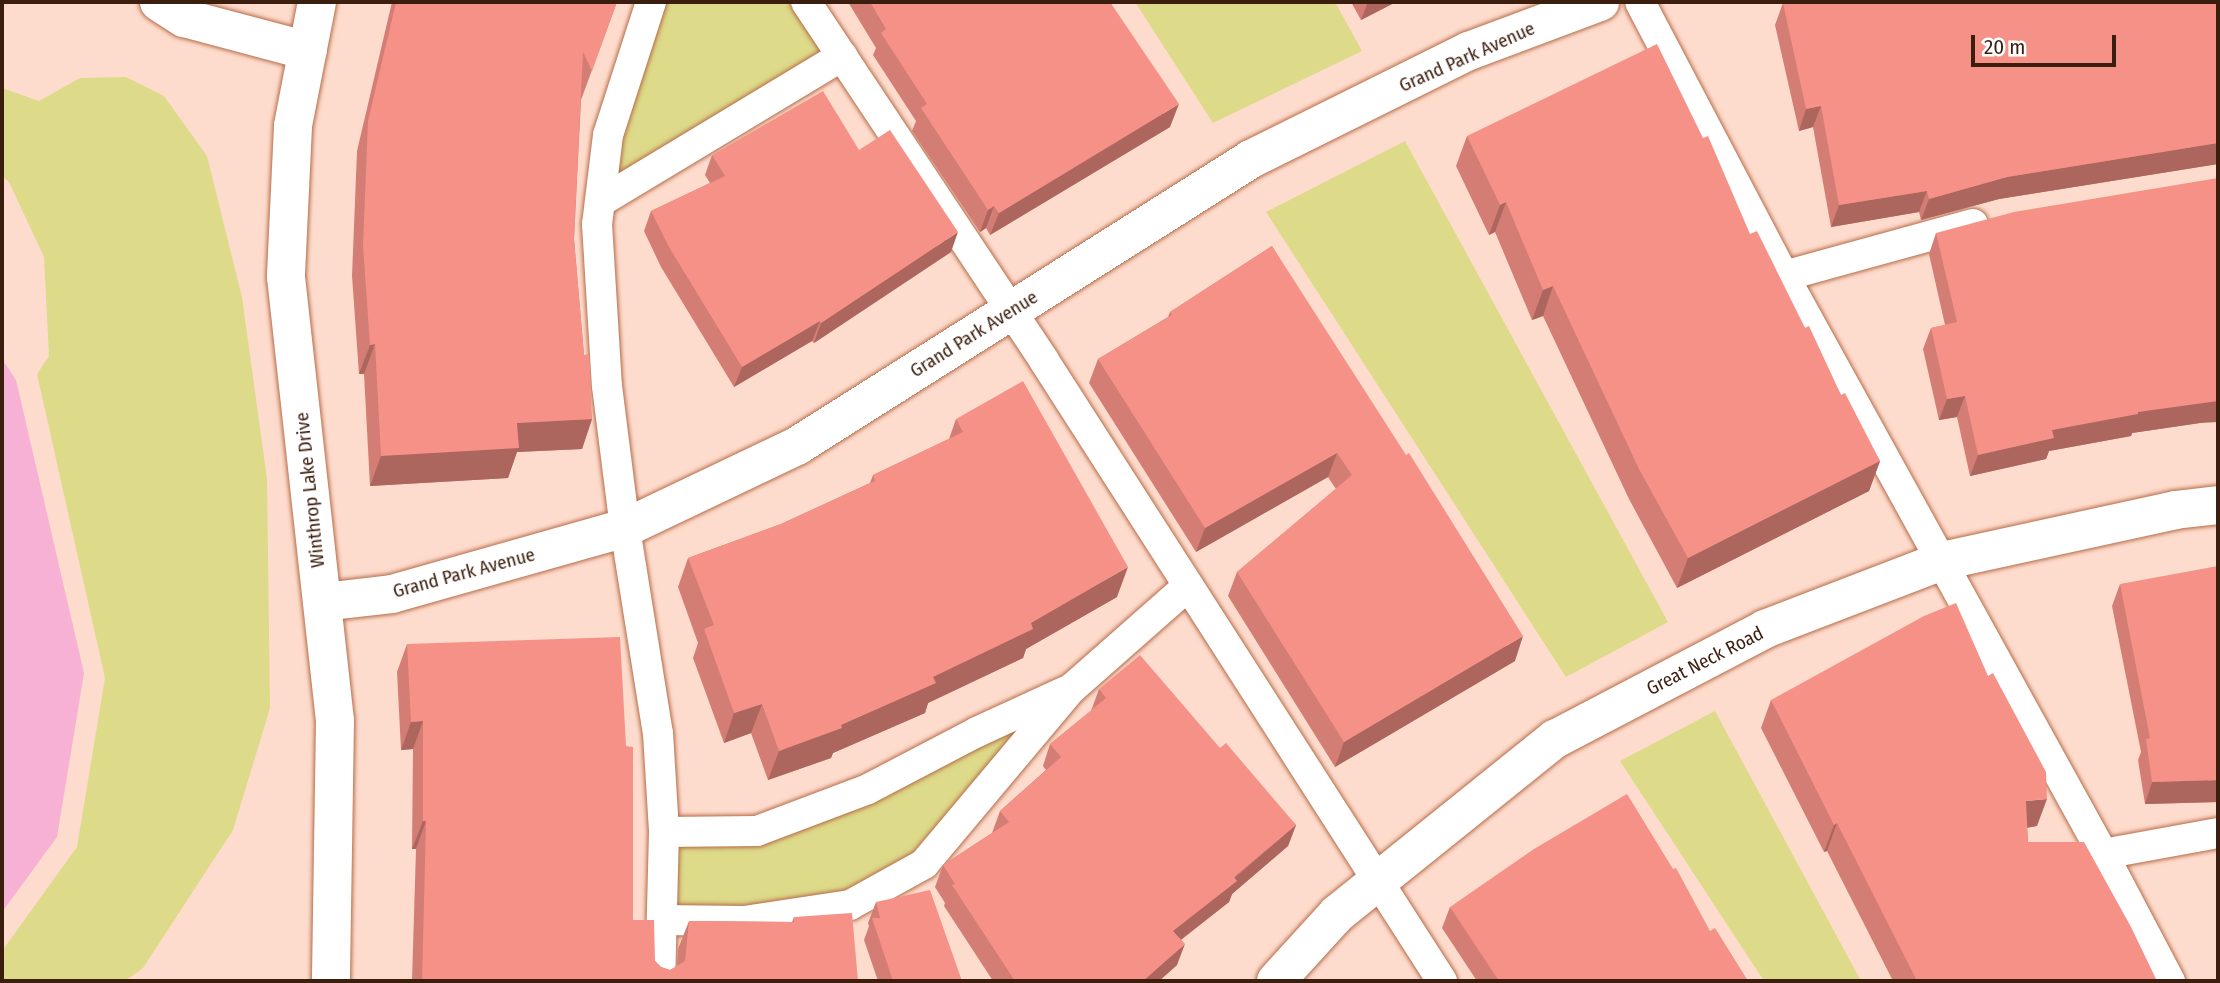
<!DOCTYPE html>
<style>
body{margin:0}
#map{position:relative;width:2220px;height:983px;overflow:hidden;background:#fedccd;font-family:"Fira Sans Condensed",sans-serif}
div>[style]{position:absolute}
[style*='--x']{left:calc(var(--x)*1px);top:calc(var(--y)*1px);width:calc(var(--w)*1px);rotate:calc(var(--a)*1deg)}
.green>*{inset:0;background:#ddda89}
.water>*{inset:0;background:#f6b1d5}
.roads{filter:drop-shadow(0 0 2px #b66c48) drop-shadow(0 0 2px #b66c48)}
.lane>*{height:30px;margin:-15px;padding:0 15px;transform-origin:15px;border-radius:15px;background:#fff}
.street>*{height:38px;margin:-19px;padding:0 19px;transform-origin:19px;border-radius:19px;background:#fff}
.wall>*{inset:0;background:#d37d74}
.shaded-wall>*{inset:0;background:#ac665e}
.building>*{inset:0;background:#f59187}
span{translate:-50% -50%;white-space:nowrap;text-align:center;line-height:1.15;-webkit-text-stroke:5px #fff;paint-order:stroke}
.street-label{font-size:19px;color:#3c1e0f}
.frame{position:absolute;inset:0;border:4px solid #3c1e0f;pointer-events:none}
.scale{position:absolute;left:1971px;top:35px;width:145px;height:32px;box-sizing:border-box;border:4px solid #3c1e0f;border-top:0;padding-left:9px;font-size:21px;line-height:24px;white-space:nowrap;color:#3c1e0f;-webkit-text-stroke:5px #fff;paint-order:stroke}
</style>
<div id="map">
<div class="green">
<div style="clip-path:polygon(651px 2px,806px 2px,842px 56px,600px 202px)"></div>
<div style="clip-path:polygon(1135px 2px,1335px 2px,1362px 51px,1213px 123px)"></div>
<div style="clip-path:polygon(126px 77px,164px 96px,207px 156px,242px 297px,267px 479px,270px 708px,233px 830px,143px 968px,125px 981px,2px 981px,2px 951px,77px 847px,105px 678px,37px 374px,49px 356px,44px 257px,9px 182px,2px 176px,2px 88px,39px 101px,80px 78px)"></div>
<div style="clip-path:polygon(1405px 141px,1668px 622px,1566px 677px,1266px 212px)"></div>
<div style="clip-path:polygon(1071px 689px,924px 864px,850px 905px,662px 920px,664px 832px,757px 831px)"></div>
<div style="clip-path:polygon(1715px 711px,1861px 981px,1764px 981px,1620px 761px)"></div>
</div>
<div class="water">
<div style="clip-path:polygon(2px 359px,16px 380px,84px 673px,57px 837px,2px 912px)"></div>
</div>
<div class="roads">
<div class="lane">
<div style="--x:651;--y:2;--w:140;--a:107.9"></div>
<div style="--x:608;--y:135;--w:90;--a:97"></div>
<div style="--x:597;--y:224;--w:162;--a:86.5"></div>
<div style="--x:607;--y:386;--w:143;--a:82.8"></div>
<div style="--x:625;--y:528;--w:208;--a:80.9"></div>
<div style="--x:658;--y:733;--w:99;--a:86.5"></div>
<div style="--x:664;--y:832;--w:149;--a:91.5"></div>
<div style="--x:806;--y:2;--w:429;--a:56.4"></div>
<div style="--x:1043;--y:359;--w:739;--a:57.32"></div>
<div style="--x:1640;--y:2;--w:310;--a:62.3"></div>
<div style="--x:1784;--y:276;--w:660;--a:61.11"></div>
<div style="--x:2103;--y:854;--w:144;--a:62.2"></div>
<div style="--x:600;--y:202;--w:283;--a:-31.1"></div>
<div style="--x:1784;--y:276;--w:196;--a:-15.4"></div>
<div style="--x:664;--y:832;--w:93;--a:-0.6"></div>
<div style="--x:757;--y:831;--w:119;--a:-20.7"></div>
<div style="--x:868;--y:789;--w:123;--a:-27.6"></div>
<div style="--x:977;--y:732;--w:96;--a:-24.7"></div>
<div style="--x:2103;--y:854;--w:117;--a:-10.3"></div>
<div style="--x:662;--y:920;--w:82;--a:0.7"></div>
<div style="--x:744;--y:921;--w:107;--a:-8.6"></div>
<div style="--x:850;--y:905;--w:85;--a:-29"></div>
<div style="--x:924;--y:864;--w:229;--a:-50"></div>
<div style="--x:1071;--y:689;--w:156;--a:-41.4"></div>
</div>
<div class="street">
<div style="--x:159;--y:2;--w:30;--a:33"></div>
<div style="--x:184;--y:18;--w:128;--a:14.9"></div>
<div style="--x:317;--y:2;--w:126;--a:101"></div>
<div style="--x:293;--y:126;--w:151;--a:92.7"></div>
<div style="--x:286;--y:277;--w:447;--a:83.7"></div>
<div style="--x:335;--y:721;--w:260;--a:90.9"></div>
<div style="--x:323;--y:602;--w:69;--a:-6.6"></div>
<div style="--x:392;--y:594;--w:242;--a:-15.8"></div>
<div style="--x:625;--y:528;--w:191;--a:-25.5"></div>
<div style="--x:797;--y:446;--w:537;--a:-32.3"></div>
<div style="--x:1251;--y:159;--w:243;--a:-26.4"></div>
<div style="--x:1469;--y:51;--w:140;--a:-20.5"></div>
<div style="--x:1276;--y:981;--w:91;--a:-47.7"></div>
<div style="--x:1337;--y:914;--w:280;--a:-38.8"></div>
<div style="--x:1555;--y:739;--w:237;--a:-27.6"></div>
<div style="--x:1765;--y:629;--w:190;--a:-21"></div>
<div style="--x:1942;--y:561;--w:239;--a:-12.3"></div>
<div style="--x:2175;--y:510;--w:43;--a:-6.6"></div>
</div>
</div>
<div class="wall">
<div style="clip-path:polygon(392px 2px,617px 2px,581px 100px,574px 239px,584px 355px,592px 419px,582px 449px,517px 452px,508px 478px,370px 486px,364px 374px,359px 374px,352px 276px,357px 151px)"></div>
<div style="clip-path:polygon(848px 2px,1110px 2px,1170px 127px,990px 235px,986px 228px,980px 232px,912px 131px,916px 121px,873px 55px,876px 48px)"></div>
<div style="clip-path:polygon(1351px 2px,1396px 2px,1361px 20px)"></div>
<div style="clip-path:polygon(2218px 2px,2218px 164px,1999px 199px,1921px 220px,1919px 212px,1831px 227px,1813px 127px,1799px 131px,1775px 25px,1783px 3px)"></div>
<div style="clip-path:polygon(1467px 136px,1750px 234px,1805px 328px,1841px 395px,1880px 461px,1869px 491px,1677px 588px,1629px 499px,1543px 316px,1532px 320px,1495px 232px,1489px 235px,1456px 166px)"></div>
<div style="clip-path:polygon(712px 155px,951px 252px,814px 343px,812px 341px,734px 387px,661px 267px,644px 231px,651px 211px,710px 183px,705px 175px)"></div>
<div style="clip-path:polygon(1936px 233px,2200px 423px,2132px 433px,2131px 436px,2049px 451px,2046px 459px,1970px 476px,1957px 417px,1939px 420px,1923px 349px,1931px 328px,1945px 325px,1929px 254px)"></div>
<div style="clip-path:polygon(1272px 246px,1515px 661px,1335px 767px,1228px 596px,1237px 572px,1336px 489px,1328px 477px,1196px 552px,1089px 383px,1098px 359px,1168px 317px,1170px 312px)"></div>
<div style="clip-path:polygon(956px 419px,1117px 597px,1026px 649px,1023px 658px,928px 703px,925px 713px,833px 753px,831px 758px,768px 780px,751px 733px,724px 743px,693px 658px,698px 643px,678px 587px,688px 558px,781px 524px,870px 483px,873px 475px,949px 439px)"></div>
<div style="clip-path:polygon(2120px 584px,2218px 802px,2145px 804px,2138px 760px,2141px 752px,2112px 606px)"></div>
<div style="clip-path:polygon(407px 644px,633px 920px,655px 961px,661px 967px,670px 970px,677px 966px,678px 949px,689px 921px,792px 922px,794px 917px,858px 981px,412px 981px,416px 849px,412px 849px,413px 749px,401px 750px,397px 672px)"></div>
<div style="clip-path:polygon(1099px 689px,1220px 748px,1296px 825px,1288px 846px,1232px 894px,1229px 902px,1181px 940px,1177px 965px,1159px 981px,993px 981px,944px 906px,945px 903px,935px 887px,943px 865px,992px 833px,1000px 811px,1046px 770px,1043px 766px,1050px 744px,1091px 711px)"></div>
<div style="clip-path:polygon(1771px 700px,2037px 826px,2027px 828px,2028px 842px,2157px 981px,1893px 981px,1827px 851px,1824px 852px,1761px 728px)"></div>
<div style="clip-path:polygon(876px 902px,962px 981px,878px 981px,864px 940px,869px 926px,868px 923px)"></div>
<div style="clip-path:polygon(1450px 907px,1710px 931px,1748px 981px,1477px 981px,1442px 928px)"></div>
</div>
<div class="shaded-wall">
<div style="clip-path:polygon(1368px 2px,1396px 2px,1361px 20px)"></div>
<div style="clip-path:polygon(1179px 104px,1170px 127px,990px 235px,999px 213px)"></div>
<div style="clip-path:polygon(1821px 106px,1813px 127px,1799px 131px,1806px 109px)"></div>
<div style="clip-path:polygon(2218px 143px,2218px 164px,1999px 199px,1921px 220px,1929px 199px,2007px 177px)"></div>
<div style="clip-path:polygon(1927px 191px,1919px 212px,1831px 227px,1839px 205px)"></div>
<div style="clip-path:polygon(1506px 202px,1495px 232px,1489px 235px,1500px 205px)"></div>
<div style="clip-path:polygon(994px 206px,986px 228px,980px 232px,988px 210px)"></div>
<div style="clip-path:polygon(958px 232px,951px 252px,814px 343px,821px 323px)"></div>
<div style="clip-path:polygon(1553px 286px,1543px 316px,1532px 320px,1543px 290px)"></div>
<div style="clip-path:polygon(820px 321px,812px 341px,734px 387px,742px 367px)"></div>
<div style="clip-path:polygon(375px 344px,364px 374px,359px 374px,370px 345px)"></div>
<div style="clip-path:polygon(1965px 396px,1957px 417px,1939px 420px,1947px 399px)"></div>
<div style="clip-path:polygon(2208px 401px,2218px 401px,2218px 422px,2200px 423px,2132px 433px,2131px 436px,2049px 451px,2046px 459px,1970px 476px,1978px 455px,2052px 430px,2138px 412px)"></div>
<div style="clip-path:polygon(592px 419px,582px 449px,517px 452px,508px 478px,370px 486px,381px 456px,517px 423px)"></div>
<div style="clip-path:polygon(1337px 453px,1328px 477px,1196px 552px,1205px 528px)"></div>
<div style="clip-path:polygon(1880px 461px,1869px 491px,1677px 588px,1688px 558px)"></div>
<div style="clip-path:polygon(1128px 567px,1117px 597px,1026px 649px,1023px 658px,928px 703px,925px 713px,833px 753px,831px 758px,768px 780px,779px 751px,841px 725px,933px 677px)"></div>
<div style="clip-path:polygon(1523px 636px,1515px 661px,1335px 767px,1344px 742px)"></div>
<div style="clip-path:polygon(762px 704px,751px 733px,724px 743px,734px 713px)"></div>
<div style="clip-path:polygon(423px 721px,413px 749px,401px 750px,411px 722px)"></div>
<div style="clip-path:polygon(2218px 780px,2218px 802px,2145px 804px,2152px 782px)"></div>
<div style="clip-path:polygon(2047px 799px,2037px 826px,2016px 829px,2026px 801px)"></div>
<div style="clip-path:polygon(423px 821px,426px 821px,416px 849px,412px 849px)"></div>
<div style="clip-path:polygon(1837px 823px,1827px 851px,1824px 852px,1834px 825px)"></div>
<div style="clip-path:polygon(1296px 825px,1288px 846px,1232px 894px,1229px 902px,1165px 952px,1173px 931px)"></div>
<div style="clip-path:polygon(1185px 944px,1177px 965px,1159px 981px,1143px 981px)"></div>
</div>
<div class="building">
<div style="clip-path:polygon(396px 2px,617px 2px,592px 71px,583px 52px,574px 239px,584px 355px,589px 354px,592px 419px,517px 423px,519px 448px,381px 456px,375px 344px,370px 345px,363px 246px,368px 121px)"></div>
<div style="clip-path:polygon(870px 2px,1110px 2px,1179px 104px,999px 213px,994px 206px,988px 210px,921px 108px,927px 104px,881px 33px,886px 29px)"></div>
<div style="clip-path:polygon(1790px 2px,2218px 2px,2218px 143px,2007px 177px,1929px 199px,1927px 191px,1839px 205px,1821px 106px,1806px 109px,1783px 3px)"></div>
<div style="clip-path:polygon(1657px 44px,1703px 138px,1708px 136px,1750px 234px,1757px 231px,1805px 328px,1809px 326px,1841px 395px,1845px 393px,1880px 461px,1688px 558px,1639px 469px,1553px 286px,1543px 290px,1506px 202px,1500px 205px,1467px 136px)"></div>
<div style="clip-path:polygon(823px 91px,859px 150px,890px 130px,958px 232px,821px 323px,820px 321px,742px 367px,669px 247px,651px 211px,725px 176px,712px 155px)"></div>
<div style="clip-path:polygon(2218px 178px,2218px 401px,2138px 412px,2138px 414px,2052px 430px,2054px 438px,1978px 455px,1965px 396px,1947px 399px,1931px 328px,1957px 322px,1936px 233px,2014px 212px)"></div>
<div style="clip-path:polygon(1272px 246px,1406px 455px,1409px 453px,1523px 636px,1344px 742px,1237px 572px,1352px 475px,1337px 453px,1205px 528px,1098px 359px,1172px 315px,1170px 312px)"></div>
<div style="clip-path:polygon(1023px 381px,1128px 567px,1031px 623px,1033px 629px,933px 677px,936px 683px,841px 725px,842px 728px,779px 751px,762px 704px,734px 713px,704px 629px,714px 625px,688px 558px,781px 524px,875px 481px,873px 475px,963px 432px,956px 419px)"></div>
<div style="clip-path:polygon(2218px 566px,2218px 780px,2152px 782px,2146px 739px,2150px 738px,2120px 584px)"></div>
<div style="clip-path:polygon(1956px 603px,1988px 676px,1993px 673px,2046px 772px,2047px 799px,2026px 801px,2028px 842px,2084px 842px,2131px 927px,2157px 981px,1917px 981px,1837px 823px,1834px 825px,1771px 700px,1924px 616px)"></div>
<div style="clip-path:polygon(620px 637px,626px 746px,633px 747px,633px 920px,654px 920px,655px 961px,661px 967px,670px 970px,685px 961px,689px 921px,794px 922px,794px 917px,852px 913px,858px 981px,422px 981px,426px 821px,423px 821px,423px 721px,411px 722px,407px 644px)"></div>
<div style="clip-path:polygon(1140px 655px,1220px 748px,1226px 743px,1296px 825px,1234px 877px,1237px 881px,1173px 931px,1185px 944px,1143px 981px,1015px 981px,952px 885px,955px 884px,943px 865px,1009px 822px,1000px 811px,1061px 757px,1050px 744px,1106px 698px,1099px 689px)"></div>
<div style="clip-path:polygon(1627px 794px,1673px 869px,1676px 868px,1710px 931px,1715px 928px,1748px 981px,1499px 981px,1450px 907px,1534px 849px)"></div>
<div style="clip-path:polygon(930px 890px,962px 981px,893px 981px,872px 918px,880px 918px,876px 902px)"></div>
</div>
<div class="street-label">
<span style="left:1467px;top:57px;rotate:-24deg">Grand Park Avenue</span>
<span style="left:974px;top:334px;rotate:-32deg">Grand Park Avenue</span>
<span style="left:310px;top:490px;rotate:-96deg">Winthrop Lake Drive</span>
<span style="left:464px;top:573px;rotate:-15deg">Grand Park Avenue</span>
<span style="left:1705px;top:661px;rotate:-27deg">Great Neck Road</span>
</div>
<div class="frame"></div>
<div class="scale">20 m</div>
</div>
